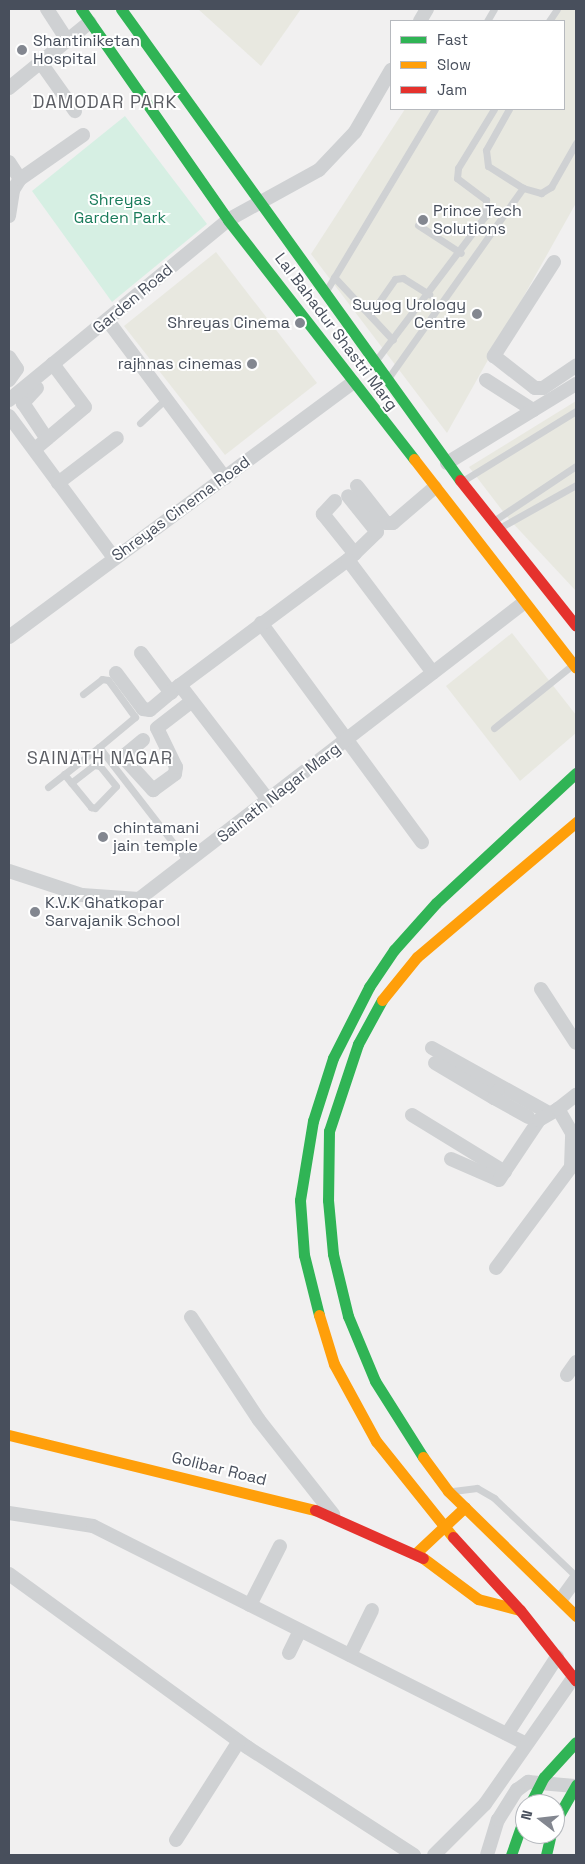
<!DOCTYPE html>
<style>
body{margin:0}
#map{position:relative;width:585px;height:1864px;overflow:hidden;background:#f1f0f0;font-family:"Space Grotesk",sans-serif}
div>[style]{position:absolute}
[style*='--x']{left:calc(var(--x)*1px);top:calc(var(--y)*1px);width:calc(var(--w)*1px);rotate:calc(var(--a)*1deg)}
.commercial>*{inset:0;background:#e8e8e0}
.green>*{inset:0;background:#d6efe3}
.lane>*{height:7px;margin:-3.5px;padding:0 3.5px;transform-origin:3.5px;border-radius:3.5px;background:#cfd1d3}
.street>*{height:14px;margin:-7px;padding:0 7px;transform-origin:7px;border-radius:7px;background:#cfd1d3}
.fast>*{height:11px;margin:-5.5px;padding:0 5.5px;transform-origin:5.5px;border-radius:5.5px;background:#30b455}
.slow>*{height:11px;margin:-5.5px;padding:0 5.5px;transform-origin:5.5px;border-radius:5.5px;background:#ff9f0a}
.jam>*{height:11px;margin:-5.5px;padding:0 5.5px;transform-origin:5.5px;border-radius:5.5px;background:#e5322d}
.dots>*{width:14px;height:14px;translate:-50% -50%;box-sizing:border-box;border:2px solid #fff;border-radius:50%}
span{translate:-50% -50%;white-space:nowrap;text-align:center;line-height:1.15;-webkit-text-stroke:4px #fff;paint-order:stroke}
.poi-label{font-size:16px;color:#484f5c}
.left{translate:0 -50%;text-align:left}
.right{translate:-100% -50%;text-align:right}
.park-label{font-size:16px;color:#1a7c5b}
.street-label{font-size:16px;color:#484f5c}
.neighbourhood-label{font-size:18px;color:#5c5e64;letter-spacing:1px}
.frame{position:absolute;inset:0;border:10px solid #484f5c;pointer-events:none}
.legend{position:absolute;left:390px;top:20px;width:175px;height:90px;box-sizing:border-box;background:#fff;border:1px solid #b6b9be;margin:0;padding:6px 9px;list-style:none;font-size:15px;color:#484f5c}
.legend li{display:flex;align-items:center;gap:10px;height:25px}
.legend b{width:25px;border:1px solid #b6b9be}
.north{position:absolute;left:515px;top:1794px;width:50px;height:50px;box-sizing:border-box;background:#fff;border:1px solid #b6b9be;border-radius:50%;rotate:286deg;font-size:14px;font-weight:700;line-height:20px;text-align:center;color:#484f5c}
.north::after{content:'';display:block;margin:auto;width:18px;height:22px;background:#838790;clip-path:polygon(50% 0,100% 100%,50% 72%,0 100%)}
</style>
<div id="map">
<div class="commercial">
<div style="clip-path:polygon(198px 9px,301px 9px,261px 66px)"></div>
<div style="clip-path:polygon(561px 9px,576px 9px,576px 203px,447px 433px,311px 254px,405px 109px,564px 109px,564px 21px,551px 21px)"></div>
<div style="clip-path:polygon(216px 252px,317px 383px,225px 455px,124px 326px)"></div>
<div style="clip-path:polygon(576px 401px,576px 591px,508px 518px,469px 467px)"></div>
<div style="clip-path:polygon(512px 633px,576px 715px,576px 733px,520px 781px,446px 686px)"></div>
</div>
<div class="green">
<div style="clip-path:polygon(125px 116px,207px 224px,112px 302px,32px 191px)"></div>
</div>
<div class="lane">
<div style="--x:487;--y:21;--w:14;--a:-60"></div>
<div style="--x:549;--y:21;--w:14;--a:-56"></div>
<div style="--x:523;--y:188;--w:19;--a:16"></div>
<div style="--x:541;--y:193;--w:12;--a:-31"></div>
<div style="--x:551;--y:187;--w:51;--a:-60.4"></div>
<div style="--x:418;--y:225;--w:51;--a:33.1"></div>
<div style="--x:334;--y:277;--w:86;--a:46.9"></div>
<div style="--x:326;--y:291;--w:212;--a:-59.1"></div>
<div style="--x:370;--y:315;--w:44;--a:-55.2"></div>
<div style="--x:395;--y:279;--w:8;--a:-7"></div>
<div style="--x:403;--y:278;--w:31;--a:32"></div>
<div style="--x:377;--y:359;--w:179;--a:-52.9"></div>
<div style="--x:485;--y:216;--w:16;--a:-86"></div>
<div style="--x:486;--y:200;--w:36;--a:-143"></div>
<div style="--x:457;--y:178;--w:10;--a:-84"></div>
<div style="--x:458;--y:168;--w:69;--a:-58.6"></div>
<div style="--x:389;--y:377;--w:232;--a:-54.7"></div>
<div style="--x:523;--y:188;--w:41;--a:-147.8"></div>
<div style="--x:488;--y:166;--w:16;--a:-97"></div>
<div style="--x:486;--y:150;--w:47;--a:-60.7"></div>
<div style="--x:140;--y:423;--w:34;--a:-43"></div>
<div style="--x:464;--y:480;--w:132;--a:-31.6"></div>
<div style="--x:495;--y:520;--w:97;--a:-33.7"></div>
<div style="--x:501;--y:527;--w:86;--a:-29.2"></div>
<div style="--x:83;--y:694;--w:24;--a:-38"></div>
<div style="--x:102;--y:679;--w:6;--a:9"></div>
<div style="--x:108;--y:680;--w:46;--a:53.9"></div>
<div style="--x:135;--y:717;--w:47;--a:140.2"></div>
<div style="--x:494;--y:728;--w:99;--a:-38.8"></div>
<div style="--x:64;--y:774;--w:43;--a:50.7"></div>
<div style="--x:91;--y:807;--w:4;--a:14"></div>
<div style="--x:95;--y:808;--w:30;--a:-46"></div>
<div style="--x:116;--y:786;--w:26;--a:-129"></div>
<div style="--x:100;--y:766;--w:6;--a:-171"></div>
<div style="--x:94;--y:765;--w:29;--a:142"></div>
<div style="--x:48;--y:787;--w:65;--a:-38.1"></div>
<div style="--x:99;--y:747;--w:145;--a:52.3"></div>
<div style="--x:453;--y:1491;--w:24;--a:-7"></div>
<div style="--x:477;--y:1488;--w:20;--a:30"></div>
<div style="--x:494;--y:1498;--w:113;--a:43.6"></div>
</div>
<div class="street">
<div style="--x:47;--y:9;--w:38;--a:57"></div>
<div style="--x:420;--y:21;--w:14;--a:-60"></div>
<div style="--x:41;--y:63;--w:59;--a:54.7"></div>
<div style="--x:9;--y:88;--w:104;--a:-39.2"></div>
<div style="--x:9;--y:162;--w:20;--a:57"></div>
<div style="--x:9;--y:216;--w:26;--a:-81"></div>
<div style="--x:13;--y:190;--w:13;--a:-58"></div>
<div style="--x:20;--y:179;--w:77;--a:-34.9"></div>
<div style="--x:554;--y:262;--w:112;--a:122.6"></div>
<div style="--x:494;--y:356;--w:52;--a:38"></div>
<div style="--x:535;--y:388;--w:8;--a:0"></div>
<div style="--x:543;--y:388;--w:40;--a:-34"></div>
<div style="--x:108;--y:321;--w:196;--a:53.3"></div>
<div style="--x:9;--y:357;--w:14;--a:56"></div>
<div style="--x:17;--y:369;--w:14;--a:126"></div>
<div style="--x:486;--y:380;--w:56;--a:32.6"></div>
<div style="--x:37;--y:388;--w:21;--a:133"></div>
<div style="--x:23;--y:403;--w:43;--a:56.3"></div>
<div style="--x:9;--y:400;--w:283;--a:-39.4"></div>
<div style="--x:228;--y:220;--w:104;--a:-28.8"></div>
<div style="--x:319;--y:170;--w:52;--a:-46.5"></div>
<div style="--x:355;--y:132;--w:72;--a:-59.9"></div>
<div style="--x:9;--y:416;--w:177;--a:53.5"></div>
<div style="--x:35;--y:449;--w:65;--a:-40"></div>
<div style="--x:85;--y:407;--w:54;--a:-126.7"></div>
<div style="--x:447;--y:463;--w:151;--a:-31.5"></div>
<div style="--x:58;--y:483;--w:74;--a:-37.3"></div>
<div style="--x:357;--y:486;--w:47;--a:51.9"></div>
<div style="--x:386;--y:523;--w:7;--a:0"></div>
<div style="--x:393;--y:523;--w:55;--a:-40.6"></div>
<div style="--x:335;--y:501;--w:18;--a:133"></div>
<div style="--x:323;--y:514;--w:51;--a:51.3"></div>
<div style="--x:348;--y:560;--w:40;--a:-44"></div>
<div style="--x:377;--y:532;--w:46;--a:-128.9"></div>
<div style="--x:261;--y:623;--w:272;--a:53.7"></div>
<div style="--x:9;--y:637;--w:428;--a:-36.5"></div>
<div style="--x:141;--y:653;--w:50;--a:53.1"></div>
<div style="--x:116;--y:673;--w:45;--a:53.1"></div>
<div style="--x:143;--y:709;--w:7;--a:8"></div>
<div style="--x:150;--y:710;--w:39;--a:-40"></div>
<div style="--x:143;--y:740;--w:26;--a:140"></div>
<div style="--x:123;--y:757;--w:45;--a:47.7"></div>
<div style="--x:153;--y:790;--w:27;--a:-36"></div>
<div style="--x:175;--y:774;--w:7;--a:-82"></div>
<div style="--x:176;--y:767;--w:43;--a:-116"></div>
<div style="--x:157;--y:728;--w:44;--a:-37.6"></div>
<div style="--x:269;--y:801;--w:146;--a:-127.5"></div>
<div style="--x:180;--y:685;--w:209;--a:-36.7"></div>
<div style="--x:348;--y:560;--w:141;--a:53"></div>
<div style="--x:9;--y:871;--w:77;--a:18.2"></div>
<div style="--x:82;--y:895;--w:57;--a:4"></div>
<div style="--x:139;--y:899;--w:485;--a:-37.6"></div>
<div style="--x:541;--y:989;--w:64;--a:57.1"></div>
<div style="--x:432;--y:1048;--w:134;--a:29.1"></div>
<div style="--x:435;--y:1063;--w:69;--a:30.7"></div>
<div style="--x:498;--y:1091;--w:8;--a:120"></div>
<div style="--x:494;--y:1098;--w:39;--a:29"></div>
<div style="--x:412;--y:1115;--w:109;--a:31.5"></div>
<div style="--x:451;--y:1159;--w:52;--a:23.6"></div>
<div style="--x:499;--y:1180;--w:72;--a:-56.3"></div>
<div style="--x:539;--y:1120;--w:22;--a:-30"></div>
<div style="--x:496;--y:1268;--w:126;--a:-53.4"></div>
<div style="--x:571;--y:1167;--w:34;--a:-88"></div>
<div style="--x:572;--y:1133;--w:28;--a:-120"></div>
<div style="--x:558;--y:1109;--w:23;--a:-38"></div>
<div style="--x:191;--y:1317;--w:123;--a:56.6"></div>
<div style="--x:259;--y:1420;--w:120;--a:51.8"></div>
<div style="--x:567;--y:1375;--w:16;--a:-55"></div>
<div style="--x:9;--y:1513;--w:85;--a:8.8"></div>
<div style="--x:93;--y:1526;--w:483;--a:26.7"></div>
<div style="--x:9;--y:1574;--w:294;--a:36"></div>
<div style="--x:247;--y:1747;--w:199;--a:32.9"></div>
<div style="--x:562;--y:1598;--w:24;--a:-54"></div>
<div style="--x:250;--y:1605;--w:66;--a:-63"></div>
<div style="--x:289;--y:1653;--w:25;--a:-64"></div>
<div style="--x:350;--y:1655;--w:50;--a:-63.9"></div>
<div style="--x:507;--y:1734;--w:92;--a:-57"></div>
<div style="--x:176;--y:1840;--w:117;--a:-57.5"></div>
<div style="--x:434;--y:1855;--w:72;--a:-45"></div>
<div style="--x:485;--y:1804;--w:155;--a:-55"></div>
<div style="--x:487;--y:1855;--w:37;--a:-73"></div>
<div style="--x:498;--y:1820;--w:36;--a:-58"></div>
<div style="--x:517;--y:1790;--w:14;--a:-36"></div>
<div style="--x:528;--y:1782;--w:47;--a:4.9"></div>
</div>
<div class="fast">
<div style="--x:81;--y:9;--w:257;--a:55.1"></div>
<div style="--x:228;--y:220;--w:303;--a:52.1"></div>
<div style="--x:121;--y:9;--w:580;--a:54.26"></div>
<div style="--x:382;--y:1000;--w:50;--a:118.6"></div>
<div style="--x:358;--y:1044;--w:92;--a:108.4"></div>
<div style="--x:329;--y:1131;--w:69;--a:90.8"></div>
<div style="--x:328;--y:1200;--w:54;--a:84.7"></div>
<div style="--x:333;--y:1254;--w:64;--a:76.4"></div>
<div style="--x:348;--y:1316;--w:70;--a:67.4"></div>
<div style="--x:375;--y:1381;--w:90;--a:57.7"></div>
<div style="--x:319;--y:1315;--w:62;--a:-104"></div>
<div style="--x:304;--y:1255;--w:55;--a:-94.2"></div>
<div style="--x:300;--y:1200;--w:80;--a:-80.7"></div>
<div style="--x:313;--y:1121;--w:66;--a:-72.4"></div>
<div style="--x:333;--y:1058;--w:80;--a:-63.1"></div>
<div style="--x:369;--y:987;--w:45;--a:-56"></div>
<div style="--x:394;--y:950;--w:63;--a:-48.2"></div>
<div style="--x:436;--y:903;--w:191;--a:-42.9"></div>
<div style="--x:530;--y:1804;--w:30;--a:-63"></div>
<div style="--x:544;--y:1777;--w:47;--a:-47.6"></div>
<div style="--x:555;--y:1822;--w:43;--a:-60.4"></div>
<div style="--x:511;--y:1855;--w:42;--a:-70.7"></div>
<div style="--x:546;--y:1855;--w:22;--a:-77"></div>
</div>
<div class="slow">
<div style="--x:414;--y:459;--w:264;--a:52.2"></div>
<div style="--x:382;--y:1000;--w:55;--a:-50.9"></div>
<div style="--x:417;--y:957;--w:209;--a:-40.3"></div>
<div style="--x:319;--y:1315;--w:51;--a:73"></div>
<div style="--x:334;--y:1364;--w:88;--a:61.4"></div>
<div style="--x:376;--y:1441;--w:123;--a:51.3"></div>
<div style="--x:9;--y:1435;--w:315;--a:13.8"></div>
<div style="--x:423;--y:1457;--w:42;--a:53.7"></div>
<div style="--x:448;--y:1491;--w:179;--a:44.3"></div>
<div style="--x:416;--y:1553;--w:67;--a:-43.2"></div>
<div style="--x:423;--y:1558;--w:69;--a:36.7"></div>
<div style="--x:478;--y:1599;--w:43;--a:14.7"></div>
</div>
<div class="jam">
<div style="--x:460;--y:480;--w:186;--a:51.5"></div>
<div style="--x:315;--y:1510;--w:118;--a:24"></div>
<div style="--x:453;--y:1537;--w:99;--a:47.5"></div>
<div style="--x:520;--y:1610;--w:90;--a:51.7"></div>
</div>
<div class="dots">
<div style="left:22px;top:50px;background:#838790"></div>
<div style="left:423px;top:220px;background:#838790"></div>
<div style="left:477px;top:314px;background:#838790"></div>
<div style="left:300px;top:323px;background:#838790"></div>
<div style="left:252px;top:364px;background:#838790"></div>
<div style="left:103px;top:837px;background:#838790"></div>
<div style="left:35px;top:912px;background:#838790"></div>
</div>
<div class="poi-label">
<span class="left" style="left:33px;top:50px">Shantiniketan<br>Hospital</span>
<span class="left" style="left:433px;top:220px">Prince Tech<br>Solutions</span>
<span class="right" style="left:466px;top:314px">Suyog Urology<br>Centre</span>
<span class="right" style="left:290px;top:323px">Shreyas Cinema</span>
<span class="right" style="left:242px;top:364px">rajhnas cinemas</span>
<span class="left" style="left:113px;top:837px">chintamani<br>jain temple</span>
<span class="left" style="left:45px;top:912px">K.V.K Ghatkopar<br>Sarvajanik School</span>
</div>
<div class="park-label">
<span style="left:120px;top:209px">Shreyas<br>Garden Park</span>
</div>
<div class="street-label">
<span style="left:133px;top:299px;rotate:-40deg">Garden Road</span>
<span style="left:336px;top:332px;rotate:53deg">Lal Bahadur Shastri Marg</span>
<span style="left:181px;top:509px;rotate:-36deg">Shreyas Cinema Road</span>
<span style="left:279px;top:793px;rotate:-38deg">Sainath Nagar Marg</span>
<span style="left:219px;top:1469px;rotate:14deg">Golibar Road</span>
</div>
<div class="neighbourhood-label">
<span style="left:105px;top:102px">DAMODAR PARK</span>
<span style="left:100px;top:758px">SAINATH NAGAR</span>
</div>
<div class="frame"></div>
<ul class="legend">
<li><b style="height:6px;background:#30b455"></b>Fast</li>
<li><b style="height:6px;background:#ff9f0a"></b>Slow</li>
<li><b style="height:6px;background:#e5322d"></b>Jam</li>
</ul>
<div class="north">N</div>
</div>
